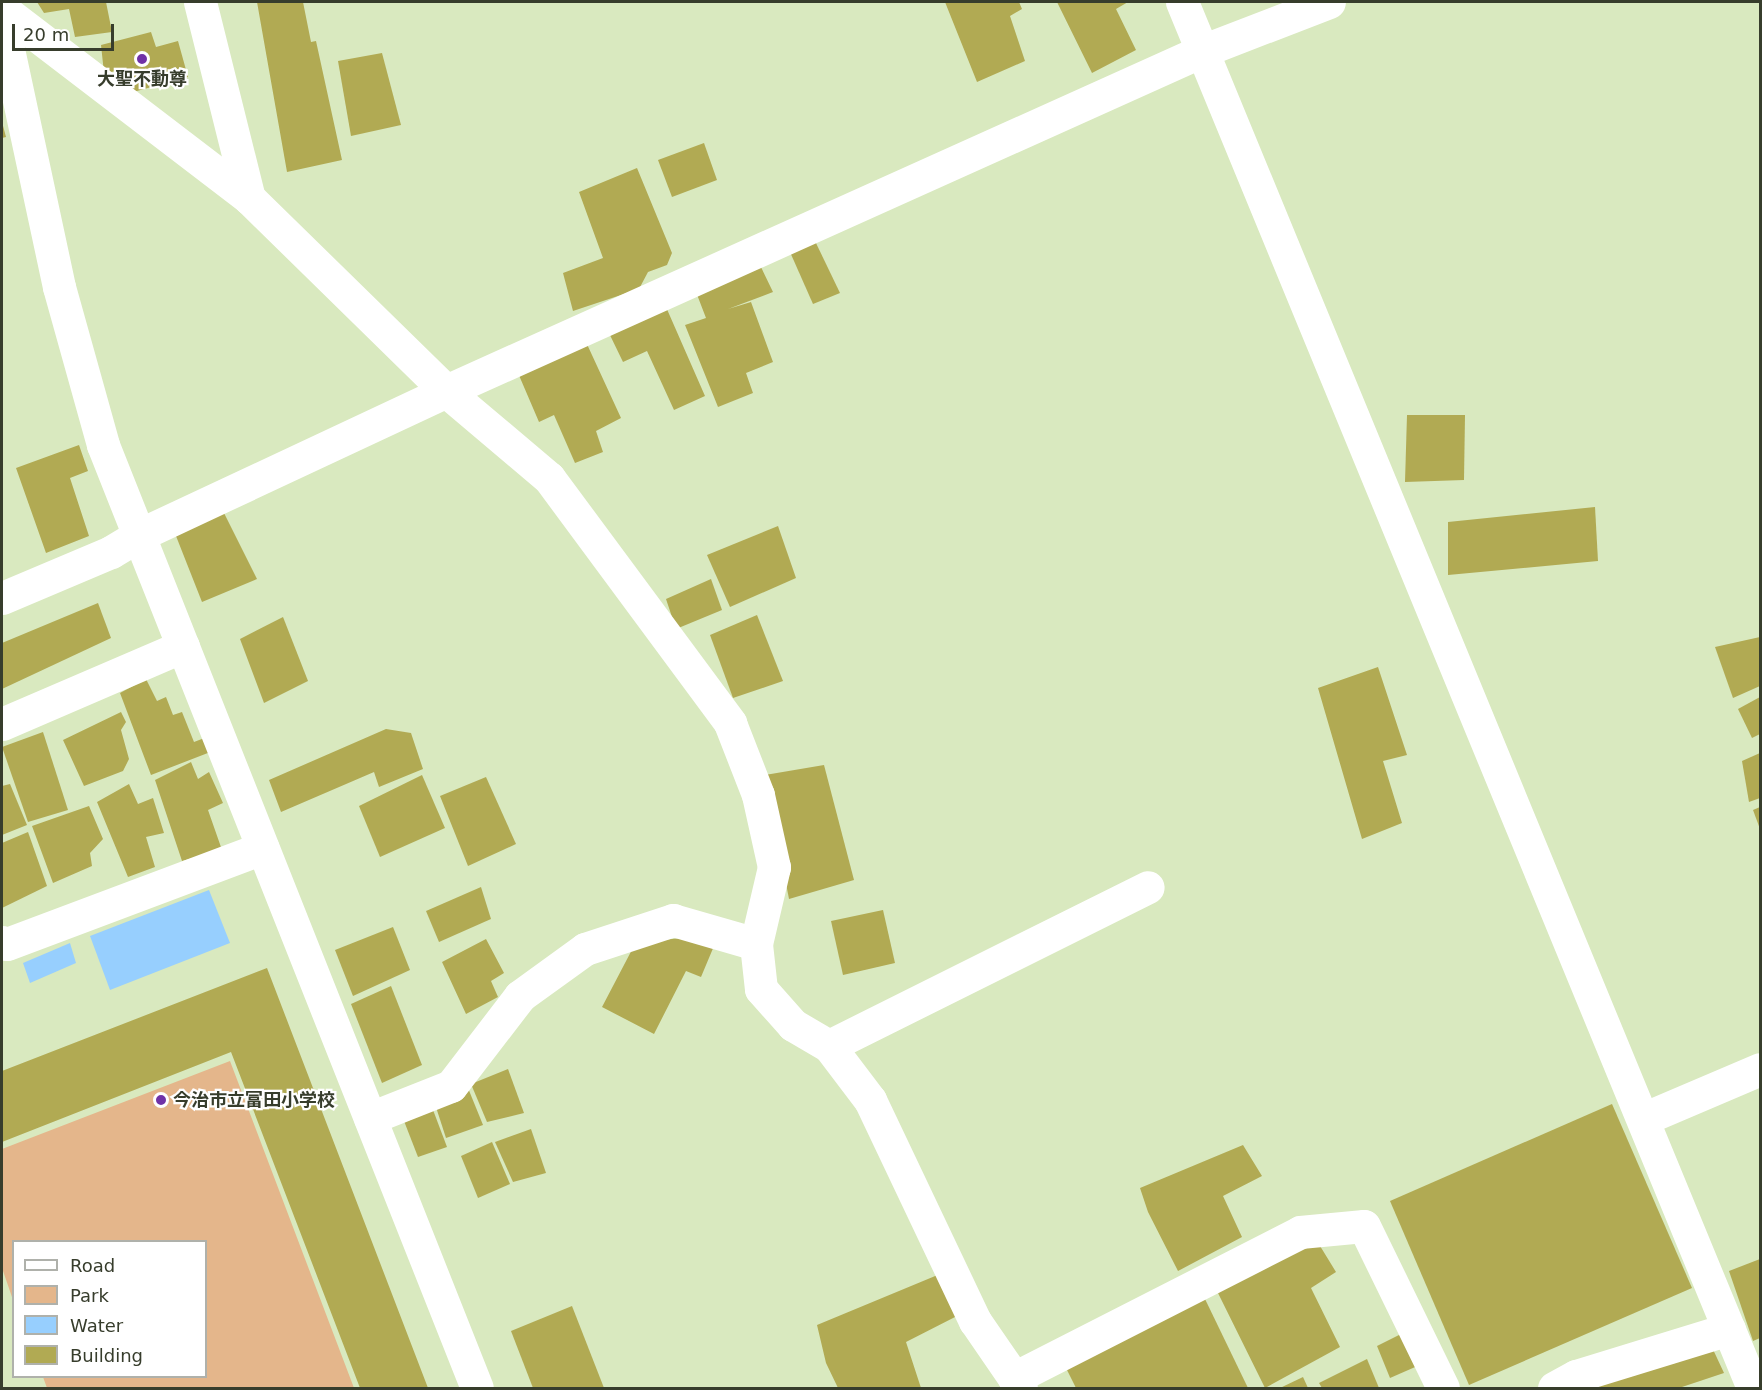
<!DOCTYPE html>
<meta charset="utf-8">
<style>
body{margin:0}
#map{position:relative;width:1762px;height:1390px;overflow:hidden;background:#d9e9bf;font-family:"DejaVu Sans","Noto Sans JP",sans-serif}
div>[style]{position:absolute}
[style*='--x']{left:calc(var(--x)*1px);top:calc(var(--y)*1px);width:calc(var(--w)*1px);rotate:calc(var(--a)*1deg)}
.green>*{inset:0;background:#e4b68b}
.water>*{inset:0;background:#97cffe}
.building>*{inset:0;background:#b1aa53}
.minor>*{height:33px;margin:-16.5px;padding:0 16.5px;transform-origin:16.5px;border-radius:16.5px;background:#fff}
.tertiary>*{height:33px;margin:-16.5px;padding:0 16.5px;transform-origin:16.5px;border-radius:16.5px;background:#fff}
.dots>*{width:16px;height:16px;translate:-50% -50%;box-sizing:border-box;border:3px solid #fff;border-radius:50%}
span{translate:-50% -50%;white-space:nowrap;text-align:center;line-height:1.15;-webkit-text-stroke:4.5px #fff;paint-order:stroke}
.poi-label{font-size:18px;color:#373d2c;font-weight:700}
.left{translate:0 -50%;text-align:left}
.frame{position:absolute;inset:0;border:3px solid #373d2c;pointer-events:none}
.legend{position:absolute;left:12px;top:1240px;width:195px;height:138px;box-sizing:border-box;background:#fff;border:2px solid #afb1ab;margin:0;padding:8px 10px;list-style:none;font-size:18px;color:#373d2c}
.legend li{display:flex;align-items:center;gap:12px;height:30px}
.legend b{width:30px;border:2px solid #afb1ab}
.scale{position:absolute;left:12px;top:24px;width:102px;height:27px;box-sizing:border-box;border:3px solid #373d2c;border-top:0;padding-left:8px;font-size:18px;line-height:21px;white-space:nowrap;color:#373d2c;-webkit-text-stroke:4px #fff;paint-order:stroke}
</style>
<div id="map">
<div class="green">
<div style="clip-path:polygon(230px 1061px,354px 1388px,47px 1388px,43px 1377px,206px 1376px,206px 1242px,14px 1242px,13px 1300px,2px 1268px,2px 1149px)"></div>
</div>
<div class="water">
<div style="clip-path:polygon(209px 890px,230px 943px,110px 990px,90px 936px)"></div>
<div style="clip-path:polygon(70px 943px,76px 963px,30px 983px,23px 963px)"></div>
</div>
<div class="building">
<div style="clip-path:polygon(37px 2px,106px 2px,112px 32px,75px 37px,69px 9px,44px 13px)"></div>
<div style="clip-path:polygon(257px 2px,303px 2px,311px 42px,316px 41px,342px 160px,287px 172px)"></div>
<div style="clip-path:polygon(945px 2px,1019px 2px,1022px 9px,1010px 16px,1025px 61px,977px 82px)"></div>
<div style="clip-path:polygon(1057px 2px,1128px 2px,1116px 9px,1136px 50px,1092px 73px)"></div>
<div style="clip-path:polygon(151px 32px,156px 47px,178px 41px,188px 77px,126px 94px,123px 70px,104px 73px,101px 45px)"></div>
<div style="clip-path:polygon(382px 53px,401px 125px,351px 136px,338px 61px)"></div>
<div style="clip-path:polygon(2px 122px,6px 137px,2px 138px)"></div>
<div style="clip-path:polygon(704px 143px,717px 180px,672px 197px,658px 160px)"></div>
<div style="clip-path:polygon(637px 168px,672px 253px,667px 265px,648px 272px,639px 289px,573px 311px,563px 273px,603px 258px,579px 192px)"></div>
<div style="clip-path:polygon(815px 241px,840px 293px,813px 304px,790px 252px)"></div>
<div style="clip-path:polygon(759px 263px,773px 292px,728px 309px,751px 302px,773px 362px,746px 373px,753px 393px,718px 407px,685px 325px,706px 318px,696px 292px)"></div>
<div style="clip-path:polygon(666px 307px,705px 396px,674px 410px,647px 351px,623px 362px,608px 331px)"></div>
<div style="clip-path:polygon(586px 342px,621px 418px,596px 431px,603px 452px,575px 463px,554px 415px,539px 422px,518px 373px)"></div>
<div style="clip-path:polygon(1407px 415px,1465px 415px,1464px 480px,1405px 482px)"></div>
<div style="clip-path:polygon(79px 445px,88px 471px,70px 478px,89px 536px,46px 553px,16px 468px)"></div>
<div style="clip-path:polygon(1595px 507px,1598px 561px,1448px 575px,1448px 522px)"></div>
<div style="clip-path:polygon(223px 511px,257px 579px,202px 602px,176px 536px)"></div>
<div style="clip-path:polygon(778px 526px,796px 578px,730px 607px,707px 555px)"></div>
<div style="clip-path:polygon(711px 579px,722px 610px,676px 629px,666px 599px)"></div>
<div style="clip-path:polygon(98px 603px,111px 638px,2px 689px,2px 643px)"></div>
<div style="clip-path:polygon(757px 615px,783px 681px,733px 698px,710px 635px)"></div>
<div style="clip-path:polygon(283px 617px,308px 681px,264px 703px,240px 639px)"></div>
<div style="clip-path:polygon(1760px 637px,1760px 686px,1733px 698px,1715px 647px)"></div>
<div style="clip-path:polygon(1378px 667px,1407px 755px,1383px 761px,1402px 823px,1362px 839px,1318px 688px)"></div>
<div style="clip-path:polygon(146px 679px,157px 701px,166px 697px,173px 715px,182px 712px,194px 742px,207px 737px,213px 751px,151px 775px,120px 693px)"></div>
<div style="clip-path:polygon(1760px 697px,1760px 734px,1752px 738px,1738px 709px)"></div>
<div style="clip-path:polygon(121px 712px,126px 722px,121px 730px,129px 759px,123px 771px,84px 786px,63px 740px)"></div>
<div style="clip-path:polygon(386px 729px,411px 733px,423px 769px,379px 787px,374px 772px,281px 812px,269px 780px)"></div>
<div style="clip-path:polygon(43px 732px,68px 810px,28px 822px,2px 747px)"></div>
<div style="clip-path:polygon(1760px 753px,1760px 798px,1749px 802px,1742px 761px)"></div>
<div style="clip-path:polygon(191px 762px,198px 779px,209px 772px,223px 803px,208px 810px,222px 850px,182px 861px,155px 780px)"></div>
<div style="clip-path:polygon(824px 765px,854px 880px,789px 899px,765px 775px)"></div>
<div style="clip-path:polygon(422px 775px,445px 828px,380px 857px,359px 806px)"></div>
<div style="clip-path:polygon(486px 777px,516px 844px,468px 866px,440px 796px)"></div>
<div style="clip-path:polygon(10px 784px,27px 825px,2px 835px,2px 786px)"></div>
<div style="clip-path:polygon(129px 784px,138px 804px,153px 798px,164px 833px,146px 837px,155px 867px,128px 877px,97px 802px)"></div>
<div style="clip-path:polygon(89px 806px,103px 839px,90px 853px,92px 866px,53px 883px,32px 826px)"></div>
<div style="clip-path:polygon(1760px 807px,1760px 829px,1753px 810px)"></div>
<div style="clip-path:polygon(28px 832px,47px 886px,2px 908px,2px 843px)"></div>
<div style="clip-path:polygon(481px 887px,491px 919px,439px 942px,426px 911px)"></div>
<div style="clip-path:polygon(883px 910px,895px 963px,843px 975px,831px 921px)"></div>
<div style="clip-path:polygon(393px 927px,410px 970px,353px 996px,335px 950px)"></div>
<div style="clip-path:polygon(696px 937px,714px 946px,701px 977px,686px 971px,654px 1034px,602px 1007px,636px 942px)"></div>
<div style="clip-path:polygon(486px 939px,504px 973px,491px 981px,498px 997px,466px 1014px,442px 962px)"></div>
<div style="clip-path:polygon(267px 968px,428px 1388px,360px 1388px,231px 1052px,2px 1142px,2px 1071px)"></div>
<div style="clip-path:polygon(391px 986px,422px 1065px,382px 1083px,351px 1004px)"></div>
<div style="clip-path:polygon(508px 1069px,524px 1113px,487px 1122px,471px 1084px)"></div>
<div style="clip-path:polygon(468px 1088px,483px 1125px,446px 1138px,434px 1101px)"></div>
<div style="clip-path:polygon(430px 1102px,447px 1147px,418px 1157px,404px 1121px)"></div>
<div style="clip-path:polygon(1612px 1104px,1692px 1288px,1469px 1385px,1390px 1201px)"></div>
<div style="clip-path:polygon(531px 1129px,546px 1173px,513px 1182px,495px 1142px)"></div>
<div style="clip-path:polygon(492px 1142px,510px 1184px,478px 1198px,461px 1156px)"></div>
<div style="clip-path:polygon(1243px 1145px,1262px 1176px,1223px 1196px,1242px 1237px,1178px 1271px,1148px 1212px,1140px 1188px)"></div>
<div style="clip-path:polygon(1317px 1241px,1336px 1272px,1311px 1288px,1340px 1347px,1265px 1388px,1216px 1289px)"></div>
<div style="clip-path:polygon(1760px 1259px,1760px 1338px,1753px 1341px,1729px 1271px)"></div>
<div style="clip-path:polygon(940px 1274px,957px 1316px,906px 1342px,921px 1388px,838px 1388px,826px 1363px,817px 1325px)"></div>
<div style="clip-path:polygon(1205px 1299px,1248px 1388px,1076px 1388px,1066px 1368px)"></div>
<div style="clip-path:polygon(572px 1306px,604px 1388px,533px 1388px,511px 1331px)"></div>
<div style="clip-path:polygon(1407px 1331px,1422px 1364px,1390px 1378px,1377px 1346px)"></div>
<div style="clip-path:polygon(1710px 1343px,1724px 1373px,1679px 1388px,1584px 1388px)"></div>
<div style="clip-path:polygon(1367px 1359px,1379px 1388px,1322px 1388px,1319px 1383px)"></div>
<div style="clip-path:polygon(1303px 1377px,1308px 1388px,1280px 1388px)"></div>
</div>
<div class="minor">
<div style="--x:200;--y:2;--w:202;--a:76"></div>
<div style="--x:1182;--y:2;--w:1499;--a:67.61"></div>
<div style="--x:2;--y:9;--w:311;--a:37.4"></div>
<div style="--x:249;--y:198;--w:276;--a:44.4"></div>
<div style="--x:446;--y:391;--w:135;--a:40.2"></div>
<div style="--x:549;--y:478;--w:305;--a:53.5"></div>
<div style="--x:730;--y:723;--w:77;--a:68.7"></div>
<div style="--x:758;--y:795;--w:74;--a:77.5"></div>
<div style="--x:774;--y:867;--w:79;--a:103.2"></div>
<div style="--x:756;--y:944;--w:45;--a:83.7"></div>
<div style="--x:761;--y:989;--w:48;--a:48.4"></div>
<div style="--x:793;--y:1025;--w:42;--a:30.3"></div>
<div style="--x:829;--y:1046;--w:68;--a:52.8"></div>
<div style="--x:870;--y:1100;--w:245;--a:64.6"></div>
<div style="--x:975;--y:1321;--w:81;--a:55.5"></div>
<div style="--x:2;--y:598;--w:118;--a:-22.9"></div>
<div style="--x:111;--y:552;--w:33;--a:-31"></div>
<div style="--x:139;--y:535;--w:339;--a:-25.1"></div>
<div style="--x:446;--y:391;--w:829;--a:-24.22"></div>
<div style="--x:1202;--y:51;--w:136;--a:-21.1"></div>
<div style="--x:2;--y:724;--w:197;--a:-23.3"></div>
<div style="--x:2;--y:942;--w:5;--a:22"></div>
<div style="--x:7;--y:944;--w:273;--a:-20.6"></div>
<div style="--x:829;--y:1046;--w:356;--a:-26.5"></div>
<div style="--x:370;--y:1118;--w:87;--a:-21.6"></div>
<div style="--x:451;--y:1086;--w:113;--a:-52.5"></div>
<div style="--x:520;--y:996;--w:80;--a:-35.9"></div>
<div style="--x:585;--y:949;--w:93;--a:-18.2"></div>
<div style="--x:673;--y:920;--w:86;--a:16.1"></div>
<div style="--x:1643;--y:1119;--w:127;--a:-23.1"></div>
<div style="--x:1014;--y:1378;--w:321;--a:-27"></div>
<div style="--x:1300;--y:1232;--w:64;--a:-5.4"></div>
<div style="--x:1364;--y:1226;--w:180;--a:64"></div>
<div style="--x:1554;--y:1388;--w:25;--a:-29"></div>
<div style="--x:1576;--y:1376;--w:160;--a:-17.1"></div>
</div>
<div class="tertiary">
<div style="--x:2;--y:21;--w:272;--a:77.9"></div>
<div style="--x:59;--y:287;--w:164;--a:74.4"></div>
<div style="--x:103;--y:445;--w:1014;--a:68.37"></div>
</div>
<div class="dots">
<div style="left:142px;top:59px;background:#7032a7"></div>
<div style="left:161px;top:1100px;background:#7032a7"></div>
</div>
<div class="poi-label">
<span style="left:142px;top:79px">大聖不動尊</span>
<span class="left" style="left:173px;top:1100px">今治市立富田小学校</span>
</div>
<div class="frame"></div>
<ul class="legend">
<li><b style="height:8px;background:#fff"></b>Road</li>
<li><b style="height:16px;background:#e4b68b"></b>Park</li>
<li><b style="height:16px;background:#97cffe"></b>Water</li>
<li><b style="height:16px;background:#b1aa53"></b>Building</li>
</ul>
<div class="scale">20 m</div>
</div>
